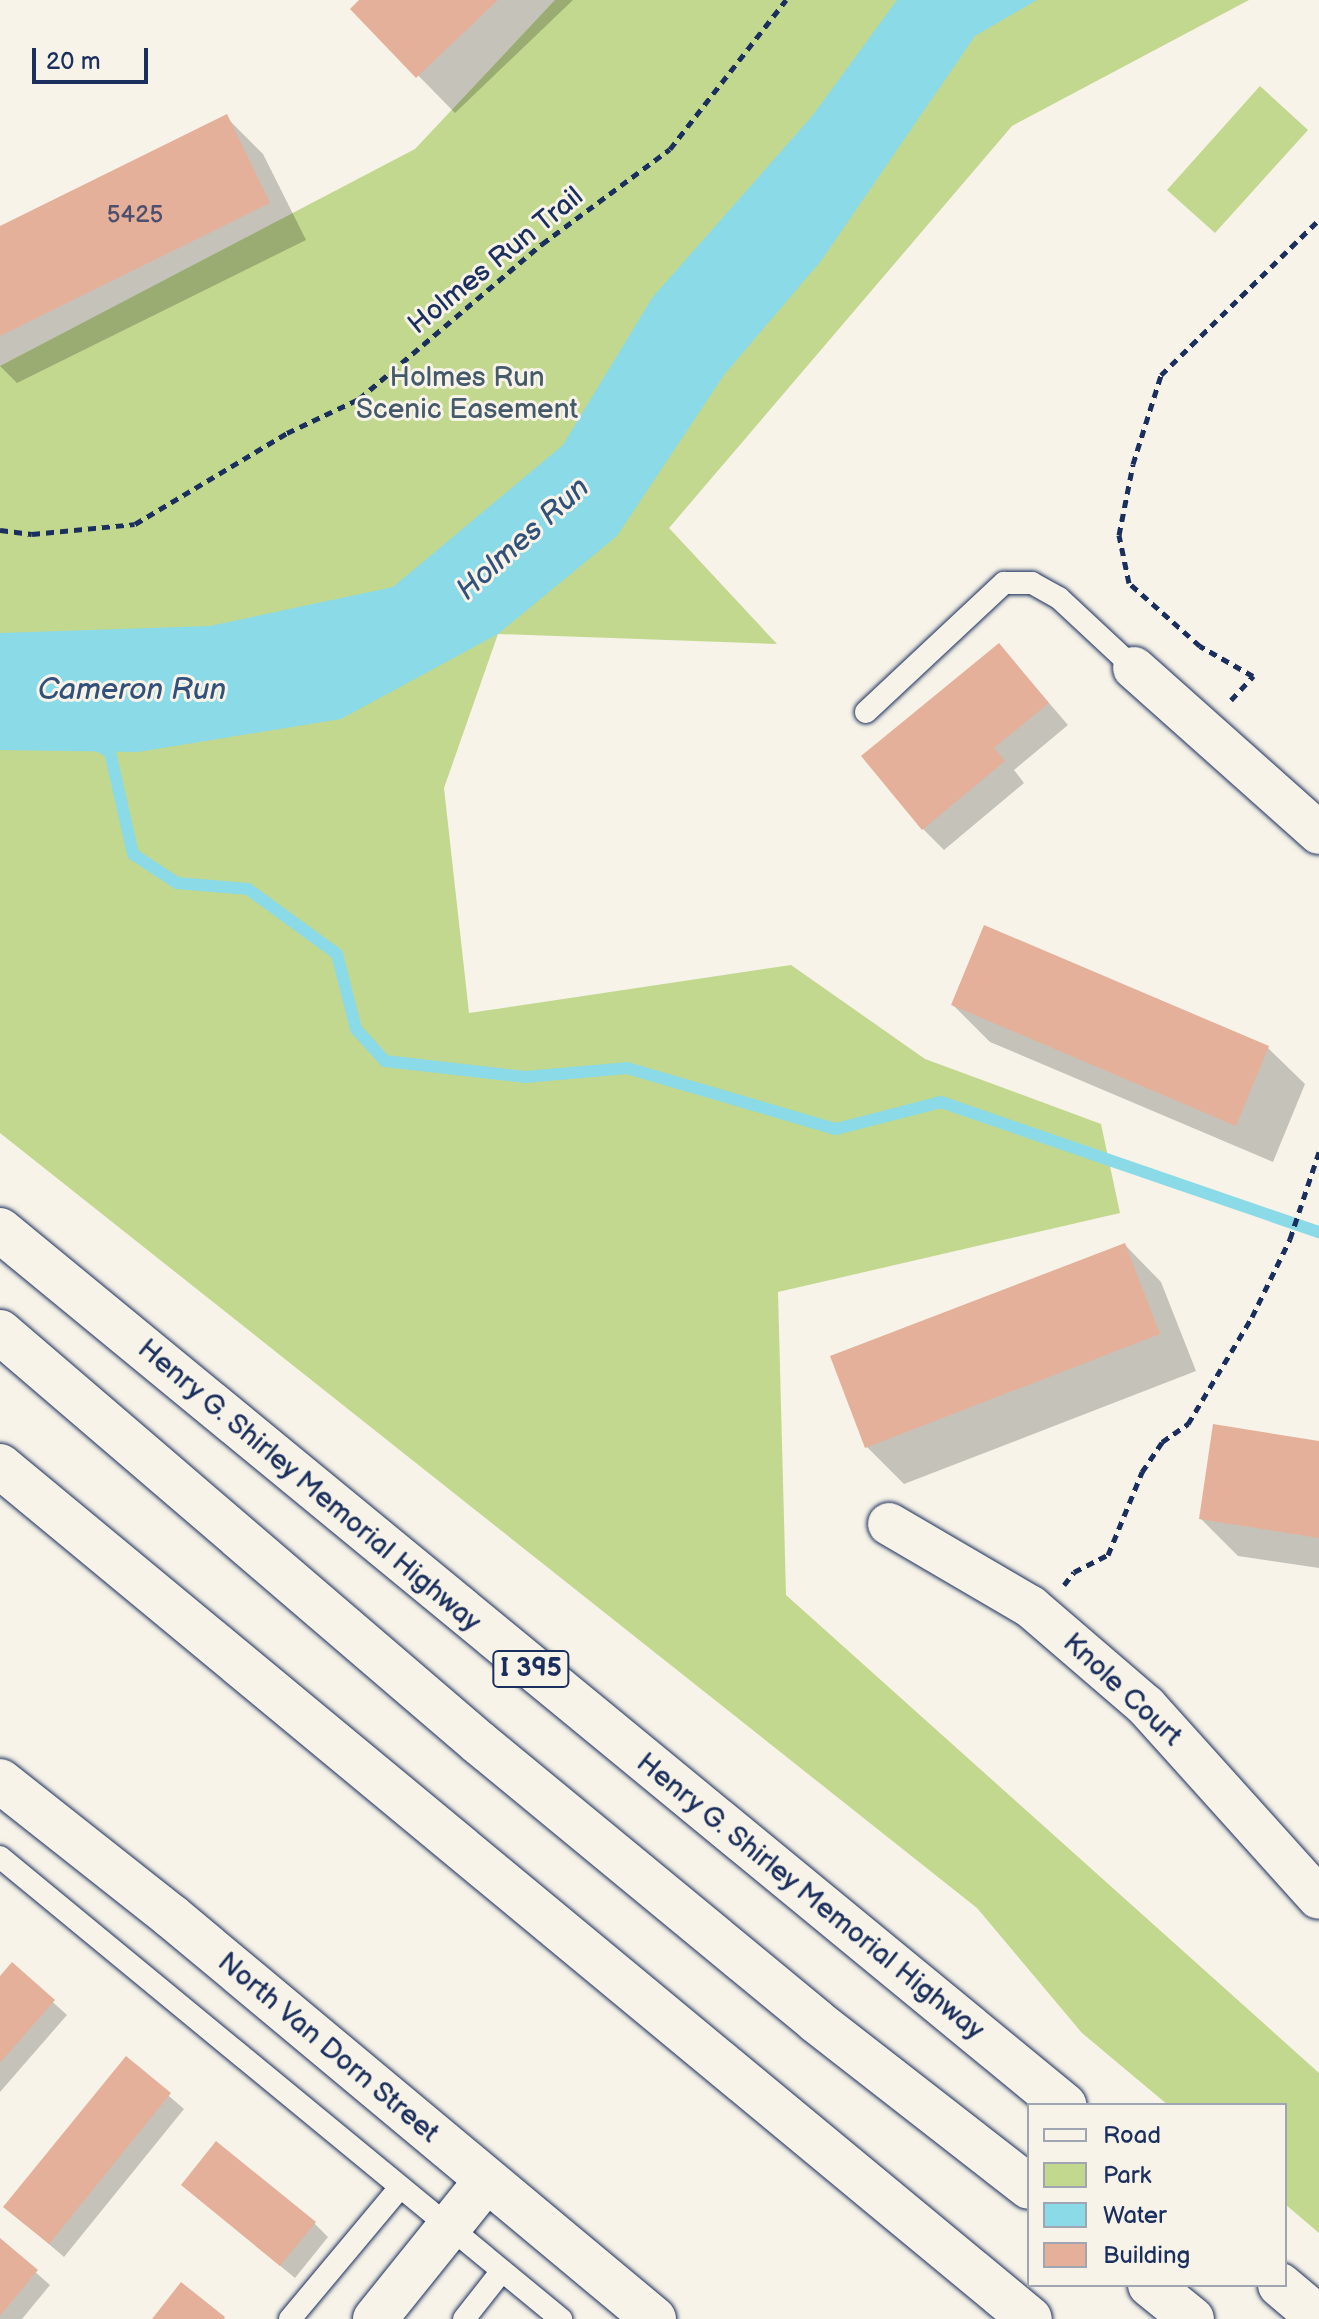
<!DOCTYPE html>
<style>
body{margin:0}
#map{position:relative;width:1319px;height:2319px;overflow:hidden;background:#f7f3e8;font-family:"Balsamiq Sans",sans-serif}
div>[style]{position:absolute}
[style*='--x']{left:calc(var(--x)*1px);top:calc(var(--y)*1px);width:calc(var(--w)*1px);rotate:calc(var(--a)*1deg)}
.green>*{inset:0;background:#c1d88e}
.water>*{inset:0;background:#8bdae8}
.shadow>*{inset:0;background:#0003}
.stream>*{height:12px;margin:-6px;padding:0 6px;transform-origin:6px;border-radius:6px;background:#8bdae8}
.building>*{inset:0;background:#e5b09a}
.path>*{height:5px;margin-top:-2.5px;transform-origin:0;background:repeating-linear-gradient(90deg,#1b2f5e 0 8px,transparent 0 14px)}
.roads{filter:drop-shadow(0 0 2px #1b2f5e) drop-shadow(0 0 2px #1b2f5e)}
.service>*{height:22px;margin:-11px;padding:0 11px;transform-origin:11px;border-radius:11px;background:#f7f3e8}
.minor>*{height:42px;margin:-21px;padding:0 21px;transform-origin:21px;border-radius:21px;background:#f7f3e8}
.tertiary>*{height:44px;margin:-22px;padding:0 22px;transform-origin:22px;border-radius:22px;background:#f7f3e8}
.secondary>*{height:44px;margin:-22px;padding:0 22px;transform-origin:22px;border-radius:22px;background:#f7f3e8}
.motorway>*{height:44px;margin:-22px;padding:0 22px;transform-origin:22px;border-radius:22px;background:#f7f3e8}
span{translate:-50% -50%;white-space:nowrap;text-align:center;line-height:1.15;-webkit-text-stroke:6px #f7f3e8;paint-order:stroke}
.number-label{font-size:24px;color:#4e4f6d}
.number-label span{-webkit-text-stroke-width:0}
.shield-label span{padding:2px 6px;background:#f7f3e8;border:2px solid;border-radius:6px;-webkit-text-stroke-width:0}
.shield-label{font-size:26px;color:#1b2f5e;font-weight:700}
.street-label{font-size:28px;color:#1b2f5e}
.park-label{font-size:28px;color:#44596a}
.water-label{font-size:30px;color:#31517a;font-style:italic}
.legend{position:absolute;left:1027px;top:2103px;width:260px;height:184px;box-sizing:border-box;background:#f7f3e8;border:2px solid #9fa5b1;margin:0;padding:10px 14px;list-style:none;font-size:24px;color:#1b2f5e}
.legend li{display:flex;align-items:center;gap:16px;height:40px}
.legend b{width:40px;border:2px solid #9fa5b1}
.scale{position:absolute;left:32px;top:48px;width:116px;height:36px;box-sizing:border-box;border:4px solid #1b2f5e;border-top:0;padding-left:10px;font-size:24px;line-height:28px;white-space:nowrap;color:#1b2f5e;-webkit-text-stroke:6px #f7f3e8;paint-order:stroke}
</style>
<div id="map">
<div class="green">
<div style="clip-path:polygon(555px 0,1249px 0,1012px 126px,669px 528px,777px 644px,498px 634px,444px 788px,469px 1013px,791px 965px,925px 1059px,1101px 1124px,1120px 1213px,778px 1292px,786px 1595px,1319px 2073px,1319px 2233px,1285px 2204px,1285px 2105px,1168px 2105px,1082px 2033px,977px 1908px,0 1133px,0 366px,415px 149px)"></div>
<div style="clip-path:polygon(1260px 86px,1308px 130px,1215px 233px,1167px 190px)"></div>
</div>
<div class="water">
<div style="clip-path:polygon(897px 0,1037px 0,975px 36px,821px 261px,724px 375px,617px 536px,498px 634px,341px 719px,138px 752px,0 750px,0 633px,210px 626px,393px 587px,563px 445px,652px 298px,813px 115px)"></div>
</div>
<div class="shadow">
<div style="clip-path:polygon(362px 0,573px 0,455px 113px,353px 9px)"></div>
<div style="clip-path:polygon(226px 117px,263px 154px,306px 240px,17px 383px,0 366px,0 228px)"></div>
<div style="clip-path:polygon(999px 645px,1068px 725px,1014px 770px,1024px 783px,944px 850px,923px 829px)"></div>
<div style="clip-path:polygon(953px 1005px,1268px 1048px,1305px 1084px,1273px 1162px,990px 1042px)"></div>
<div style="clip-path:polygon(1125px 1245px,1161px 1282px,1196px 1371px,904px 1484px,867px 1447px)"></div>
<div style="clip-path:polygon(1319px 1443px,1319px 1568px,1238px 1556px,1201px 1519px)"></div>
<div style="clip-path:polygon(12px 1965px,67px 2015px,0 2092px,0 1979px)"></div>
<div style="clip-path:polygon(126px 2059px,184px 2109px,64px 2257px,6px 2207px)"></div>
<div style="clip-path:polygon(198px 2198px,314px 2223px,328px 2237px,295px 2278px)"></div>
<div style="clip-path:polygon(0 2241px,50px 2285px,22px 2319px,0 2319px)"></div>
</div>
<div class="stream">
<div style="--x:99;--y:746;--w:13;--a:29"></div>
<div style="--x:110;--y:752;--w:105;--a:77.3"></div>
<div style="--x:133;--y:854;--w:53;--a:33.4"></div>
<div style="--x:177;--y:883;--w:71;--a:4.8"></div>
<div style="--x:248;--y:889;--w:110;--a:36.1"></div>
<div style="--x:337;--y:954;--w:77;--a:75.8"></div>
<div style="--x:356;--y:1029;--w:43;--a:47.8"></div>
<div style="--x:385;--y:1061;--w:141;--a:6.5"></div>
<div style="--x:525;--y:1077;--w:102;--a:-5"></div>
<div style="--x:627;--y:1068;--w:218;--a:16.3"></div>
<div style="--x:836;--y:1129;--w:108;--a:-14.4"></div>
<div style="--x:941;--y:1102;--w:400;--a:19"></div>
</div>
<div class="building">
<div style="clip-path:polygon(359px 0,498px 0,416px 78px,350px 9px)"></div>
<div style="clip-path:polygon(227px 114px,270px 203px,0 336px,0 226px)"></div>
<div style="clip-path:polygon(999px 643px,1049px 703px,994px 748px,1005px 761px,922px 830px,861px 756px)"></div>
<div style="clip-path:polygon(984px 925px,1269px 1046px,1236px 1126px,951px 1005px)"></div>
<div style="clip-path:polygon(1125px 1243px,1160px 1334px,865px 1448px,830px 1356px)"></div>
<div style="clip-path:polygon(1213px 1424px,1319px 1441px,1319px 1538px,1199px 1519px)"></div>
<div style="clip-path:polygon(12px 1962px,55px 2000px,0 2063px,0 1976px)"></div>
<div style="clip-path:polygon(126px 2056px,171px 2093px,49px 2244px,3px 2207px)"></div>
<div style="clip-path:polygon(216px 2141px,316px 2222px,280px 2266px,181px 2185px)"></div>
<div style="clip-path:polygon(0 2238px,38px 2270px,0 2316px)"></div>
<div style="clip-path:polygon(181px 2282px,225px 2317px,224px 2319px,152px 2319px)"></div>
</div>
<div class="path">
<div style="--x:0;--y:530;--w:32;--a:7"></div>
<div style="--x:32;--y:534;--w:103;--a:-5.5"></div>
<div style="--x:135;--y:524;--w:177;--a:-30.9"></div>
<div style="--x:287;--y:433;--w:80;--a:-25.3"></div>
<div style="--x:359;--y:399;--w:240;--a:-40.3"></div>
<div style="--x:542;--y:244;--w:159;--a:-36.6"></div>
<div style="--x:670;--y:149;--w:189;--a:-52.1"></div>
<div style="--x:1231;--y:700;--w:33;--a:-47"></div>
<div style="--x:1253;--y:676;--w:61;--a:-150.5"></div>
<div style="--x:1200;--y:646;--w:95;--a:-138.4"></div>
<div style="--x:1129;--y:583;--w:49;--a:-101.8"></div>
<div style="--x:1119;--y:535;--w:72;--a:-78.8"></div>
<div style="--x:1133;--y:464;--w:93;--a:-72.5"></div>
<div style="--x:1161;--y:375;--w:221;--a:-44.5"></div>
<div style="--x:1064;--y:1585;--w:16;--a:-52"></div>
<div style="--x:1074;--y:1572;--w:38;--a:-27"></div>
<div style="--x:1108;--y:1555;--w:90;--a:-67.7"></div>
<div style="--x:1142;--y:1472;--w:36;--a:-56"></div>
<div style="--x:1162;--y:1442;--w:32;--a:-35"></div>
<div style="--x:1188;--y:1424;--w:125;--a:-59.1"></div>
<div style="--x:1252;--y:1317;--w:87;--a:-64"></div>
<div style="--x:1290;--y:1239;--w:92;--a:-71.6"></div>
</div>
<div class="roads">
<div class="service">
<div style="--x:866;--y:712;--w:189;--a:-43.1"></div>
<div style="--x:1004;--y:583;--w:28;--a:0"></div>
<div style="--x:1032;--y:583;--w:31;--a:29"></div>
<div style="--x:1059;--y:598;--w:103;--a:43"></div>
<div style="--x:0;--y:1857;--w:727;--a:39.47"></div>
<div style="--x:290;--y:2319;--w:168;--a:-50.1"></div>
<div style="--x:464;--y:2319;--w:60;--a:-51.8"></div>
</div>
<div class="minor">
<div style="--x:1134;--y:668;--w:248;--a:41.7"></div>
<div style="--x:889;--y:1524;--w:164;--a:30.3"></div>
<div style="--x:1031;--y:1607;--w:152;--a:40.7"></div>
<div style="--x:1146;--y:1706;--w:258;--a:48"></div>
</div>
<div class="tertiary">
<div style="--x:375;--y:2319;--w:177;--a:-51.2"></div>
</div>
<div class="secondary">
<div style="--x:0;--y:1781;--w:218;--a:38.3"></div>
<div style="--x:171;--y:1916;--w:629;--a:39.84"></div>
</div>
<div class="motorway">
<div style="--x:0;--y:1230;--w:1378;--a:39.43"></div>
<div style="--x:0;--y:1332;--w:630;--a:40.62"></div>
<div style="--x:478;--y:1742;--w:438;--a:39.5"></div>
<div style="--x:816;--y:2021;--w:270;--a:37.9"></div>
<div style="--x:0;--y:1466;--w:1337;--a:39.63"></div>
<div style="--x:1150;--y:2285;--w:54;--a:39"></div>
<div style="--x:1280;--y:2285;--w:51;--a:40.2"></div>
</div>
</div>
<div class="number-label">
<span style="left:135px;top:215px">5425</span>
</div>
<div class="shield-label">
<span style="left:531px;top:1669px">I 395</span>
</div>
<div class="street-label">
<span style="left:496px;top:261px;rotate:-39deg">Holmes Run Trail</span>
<span style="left:309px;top:1486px;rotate:40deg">Henry G. Shirley Memorial Highway</span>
<span style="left:1122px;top:1690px;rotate:43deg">Knole Court</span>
<span style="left:810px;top:1897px;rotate:39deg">Henry G. Shirley Memorial Highway</span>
<span style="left:328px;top:2048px;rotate:40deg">North Van Dorn Street</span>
</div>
<div class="park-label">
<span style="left:467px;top:394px">Holmes Run<br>Scenic Easement</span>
</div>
<div class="water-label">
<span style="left:523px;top:539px;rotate:-42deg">Holmes Run</span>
<span style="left:132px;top:690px">Cameron Run</span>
</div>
<ul class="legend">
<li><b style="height:10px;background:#f7f3e8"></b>Road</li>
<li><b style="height:22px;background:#c1d88e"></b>Park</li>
<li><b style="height:22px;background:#8bdae8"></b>Water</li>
<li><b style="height:22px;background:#e5b09a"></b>Building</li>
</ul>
<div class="scale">20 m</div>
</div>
